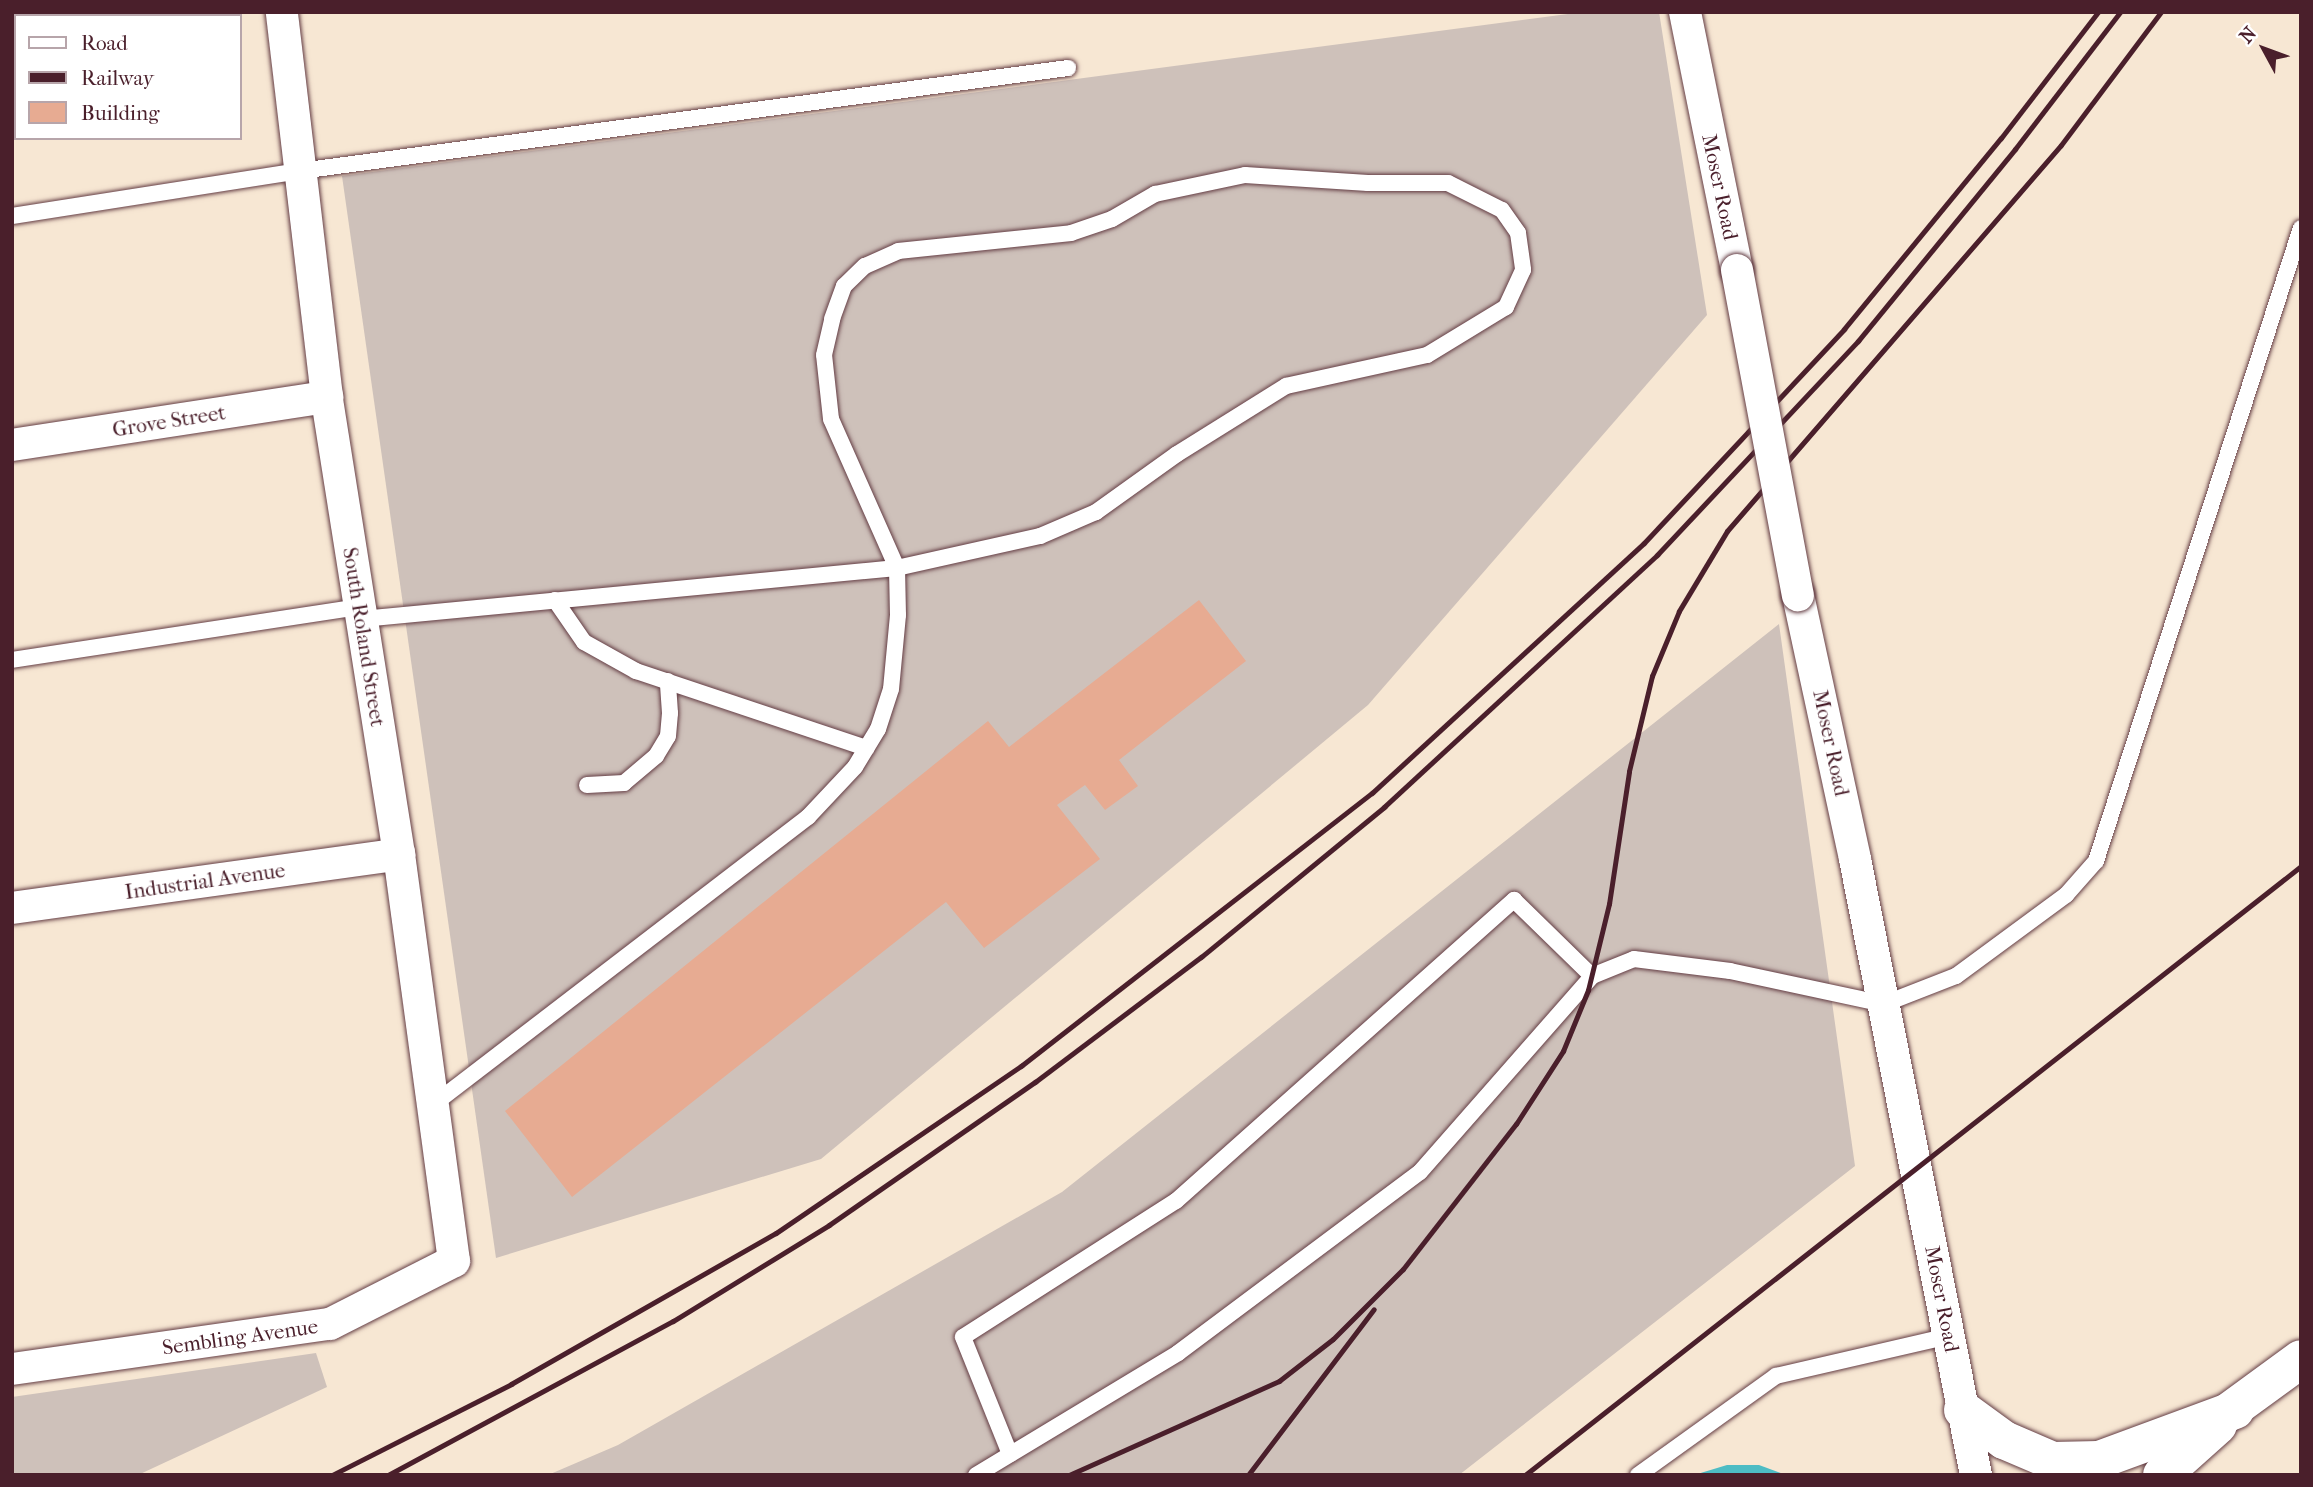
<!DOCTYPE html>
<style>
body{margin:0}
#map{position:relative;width:2313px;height:1487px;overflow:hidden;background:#f7e7d3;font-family:"IM FELL French Canon",serif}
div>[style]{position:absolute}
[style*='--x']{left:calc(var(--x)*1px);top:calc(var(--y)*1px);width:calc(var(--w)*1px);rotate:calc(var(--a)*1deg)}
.industrial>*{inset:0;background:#cec1ba}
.water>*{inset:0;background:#4dbcc4}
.building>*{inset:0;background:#e7ab92}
.roads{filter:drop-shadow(0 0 2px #643d44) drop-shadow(0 0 2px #643d44)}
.service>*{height:16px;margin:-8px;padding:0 8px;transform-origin:8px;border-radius:8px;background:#fff}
.minor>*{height:32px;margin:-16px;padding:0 16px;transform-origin:16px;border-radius:16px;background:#fff}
.tertiary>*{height:38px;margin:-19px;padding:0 19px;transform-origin:19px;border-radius:19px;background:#fff}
.rail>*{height:5px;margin:-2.5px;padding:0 2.5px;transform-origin:2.5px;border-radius:2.5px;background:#4a1f2b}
.bridges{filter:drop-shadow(0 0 2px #643d44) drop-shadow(0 0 2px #643d44)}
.minor-bridge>*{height:32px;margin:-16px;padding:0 16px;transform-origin:16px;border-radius:16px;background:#fff}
span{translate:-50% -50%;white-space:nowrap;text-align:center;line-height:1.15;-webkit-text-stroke:5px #fff;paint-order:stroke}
.street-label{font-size:21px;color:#4a1f2b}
.frame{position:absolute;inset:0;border:14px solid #4a1f2b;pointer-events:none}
.legend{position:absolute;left:14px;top:14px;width:228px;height:126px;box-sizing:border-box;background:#fff;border:2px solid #b7a5aa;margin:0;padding:9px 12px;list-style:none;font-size:21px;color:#4a1f2b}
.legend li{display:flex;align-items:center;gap:14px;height:35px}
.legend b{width:35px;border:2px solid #b7a5aa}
.north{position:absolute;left:2229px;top:14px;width:70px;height:70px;-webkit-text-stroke:5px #fff;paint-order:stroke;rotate:311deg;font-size:19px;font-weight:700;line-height:28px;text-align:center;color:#4a1f2b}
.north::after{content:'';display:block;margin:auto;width:24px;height:32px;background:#4a1f2b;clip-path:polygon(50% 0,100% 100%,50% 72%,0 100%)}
</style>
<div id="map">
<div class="industrial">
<div style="clip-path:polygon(1583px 12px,1659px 12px,1707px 315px,1368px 705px,821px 1159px,496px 1258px,342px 176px)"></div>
<div style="clip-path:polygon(1779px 624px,1855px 1166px,1459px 1475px,548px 1475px,618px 1445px,1062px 1192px)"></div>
<div style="clip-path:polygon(316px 1353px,327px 1387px,138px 1475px,12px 1475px,12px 1397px)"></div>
</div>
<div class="water">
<div style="clip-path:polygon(1727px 1465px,1759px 1465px,1786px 1475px,1694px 1475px)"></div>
</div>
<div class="building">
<div style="clip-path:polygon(1199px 600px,1246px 661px,1119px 760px,1138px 786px,1105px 810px,1085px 785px,1057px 805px,1100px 859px,984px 948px,946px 902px,572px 1197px,505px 1111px,988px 721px,1009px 747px)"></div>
</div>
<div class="roads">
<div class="service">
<div style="--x:1245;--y:175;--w:123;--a:3.7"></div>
<div style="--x:1368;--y:183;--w:80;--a:0"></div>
<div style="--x:1448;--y:183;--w:60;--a:26.6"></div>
<div style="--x:1502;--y:210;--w:28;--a:55"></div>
<div style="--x:1518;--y:233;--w:37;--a:82"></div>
<div style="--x:1523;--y:270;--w:41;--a:114.7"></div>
<div style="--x:1506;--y:307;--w:92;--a:148.7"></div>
<div style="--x:1427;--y:355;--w:144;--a:167.6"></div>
<div style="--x:1286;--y:386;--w:128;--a:148"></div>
<div style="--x:1177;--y:454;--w:100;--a:144.4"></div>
<div style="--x:1096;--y:512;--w:61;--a:156.8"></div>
<div style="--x:1040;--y:536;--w:147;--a:167.4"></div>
<div style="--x:897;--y:568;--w:163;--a:-113.9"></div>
<div style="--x:831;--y:419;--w:64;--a:-96.2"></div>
<div style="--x:824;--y:355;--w:37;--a:-77"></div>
<div style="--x:832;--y:319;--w:35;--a:-70"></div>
<div style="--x:844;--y:286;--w:29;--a:-44"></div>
<div style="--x:865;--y:266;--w:36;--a:-24"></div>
<div style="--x:898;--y:251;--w:174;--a:-5.9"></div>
<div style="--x:1071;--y:233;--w:43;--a:-18.9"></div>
<div style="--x:1112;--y:219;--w:50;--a:-30.2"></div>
<div style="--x:1155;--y:194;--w:92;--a:-11.9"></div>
<div style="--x:12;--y:216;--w:291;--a:-8.9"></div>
<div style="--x:300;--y:171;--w:775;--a:-7.64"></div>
<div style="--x:555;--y:600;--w:51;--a:55.4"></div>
<div style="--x:584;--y:642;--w:60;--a:29.1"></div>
<div style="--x:636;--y:671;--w:243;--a:18.5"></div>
<div style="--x:362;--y:619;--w:537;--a:-5.45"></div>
<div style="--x:897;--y:568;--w:47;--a:88.8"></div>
<div style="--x:898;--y:615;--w:74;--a:95.4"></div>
<div style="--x:891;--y:689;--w:42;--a:108"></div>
<div style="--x:878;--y:729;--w:44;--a:121.2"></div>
<div style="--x:855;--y:767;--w:69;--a:133.2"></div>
<div style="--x:808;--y:817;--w:474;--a:142.5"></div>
<div style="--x:12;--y:660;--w:352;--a:-8.7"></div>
<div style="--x:587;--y:785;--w:37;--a:-3"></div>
<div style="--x:624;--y:783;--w:42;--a:-40.2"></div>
<div style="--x:656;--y:756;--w:23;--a:-59"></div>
<div style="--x:668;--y:736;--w:23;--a:-85"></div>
<div style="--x:670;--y:713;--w:32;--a:-94"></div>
<div style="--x:1010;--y:1454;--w:126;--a:-111.9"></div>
<div style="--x:963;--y:1337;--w:253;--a:-32.6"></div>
<div style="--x:1176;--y:1201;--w:453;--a:-41.7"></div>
<div style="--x:1514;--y:900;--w:109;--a:44.3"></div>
<div style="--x:976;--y:1475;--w:236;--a:-31.1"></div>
<div style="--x:1178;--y:1353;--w:302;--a:-36.8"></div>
<div style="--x:1420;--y:1172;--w:261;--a:-48.7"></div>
<div style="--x:1592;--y:976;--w:45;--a:-22"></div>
<div style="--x:1634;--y:959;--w:97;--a:7.1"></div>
<div style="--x:1730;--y:971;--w:157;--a:12.1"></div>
<div style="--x:1884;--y:1004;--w:77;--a:-21.3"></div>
<div style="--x:1956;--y:976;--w:137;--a:-36.4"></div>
<div style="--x:2066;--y:895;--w:45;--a:-48.6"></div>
<div style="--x:2096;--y:861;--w:665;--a:-72.06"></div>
<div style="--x:1638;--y:1475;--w:170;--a:-35.7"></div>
<div style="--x:1776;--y:1376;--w:178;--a:-13"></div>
</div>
<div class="minor">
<div style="--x:1685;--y:12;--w:263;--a:78.6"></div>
<div style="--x:12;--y:445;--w:319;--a:-8.7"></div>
<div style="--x:1798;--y:595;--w:270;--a:77.8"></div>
<div style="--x:1855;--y:859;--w:628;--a:78.89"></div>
<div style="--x:12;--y:908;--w:391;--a:-7.9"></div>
<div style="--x:12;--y:1369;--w:321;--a:-8.1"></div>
<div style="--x:330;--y:1324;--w:139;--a:-26.9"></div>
<div style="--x:454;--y:1261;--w:411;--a:-97.7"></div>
<div style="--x:399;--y:854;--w:463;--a:-99"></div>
<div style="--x:327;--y:397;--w:388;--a:-96.7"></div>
</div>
<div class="tertiary">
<div style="--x:1963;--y:1410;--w:51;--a:36.2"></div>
<div style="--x:2004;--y:1440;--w:53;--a:23.2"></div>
<div style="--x:2053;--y:1461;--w:46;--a:-1.2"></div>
<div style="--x:2099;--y:1460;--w:145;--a:-20.2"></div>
<div style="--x:2212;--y:1424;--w:110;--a:-36.1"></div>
<div style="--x:2162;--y:1475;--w:75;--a:-41.8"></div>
</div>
</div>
<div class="rail">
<div style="--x:332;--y:1475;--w:201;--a:-26.9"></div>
<div style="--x:511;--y:1384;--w:305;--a:-29.7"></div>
<div style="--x:776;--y:1233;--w:297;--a:-34.3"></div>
<div style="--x:1021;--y:1066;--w:445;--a:-37.9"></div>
<div style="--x:1372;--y:793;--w:369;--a:-42.6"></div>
<div style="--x:1644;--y:543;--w:293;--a:-46.9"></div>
<div style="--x:1844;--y:329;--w:247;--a:-50.6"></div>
<div style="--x:2001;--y:138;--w:159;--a:-52.4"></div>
<div style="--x:388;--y:1475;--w:324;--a:-28.4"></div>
<div style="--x:673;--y:1321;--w:183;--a:-31.6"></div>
<div style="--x:829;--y:1225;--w:251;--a:-34.8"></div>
<div style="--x:1035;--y:1082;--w:208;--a:-37"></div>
<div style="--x:1201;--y:957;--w:237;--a:-39.3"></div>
<div style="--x:1384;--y:807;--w:372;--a:-42.7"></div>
<div style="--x:1657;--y:555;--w:294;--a:-46.8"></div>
<div style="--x:1858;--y:341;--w:248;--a:-50.7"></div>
<div style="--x:2015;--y:149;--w:173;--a:-52.5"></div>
<div style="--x:1069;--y:1475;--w:230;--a:-24.1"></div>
<div style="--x:1279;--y:1381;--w:68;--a:-37.9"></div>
<div style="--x:1333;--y:1339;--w:99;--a:-45"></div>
<div style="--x:1403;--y:1269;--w:184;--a:-52.1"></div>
<div style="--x:1516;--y:1124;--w:87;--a:-57.2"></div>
<div style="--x:1563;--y:1051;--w:66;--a:-67.7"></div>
<div style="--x:1588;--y:990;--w:89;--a:-76.3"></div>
<div style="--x:1609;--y:904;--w:134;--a:-81.4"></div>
<div style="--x:1629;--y:771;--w:98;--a:-76.4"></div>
<div style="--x:1652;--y:676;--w:70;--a:-67.4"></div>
<div style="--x:1679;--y:611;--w:93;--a:-59"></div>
<div style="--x:1727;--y:531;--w:510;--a:-49.13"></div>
<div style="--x:2061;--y:145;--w:166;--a:-53.1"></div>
<div style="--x:1248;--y:1475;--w:208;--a:-52.8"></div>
<div style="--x:1525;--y:1475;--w:986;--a:-38.12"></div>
</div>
<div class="bridges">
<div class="minor-bridge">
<div style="--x:1737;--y:270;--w:331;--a:79.4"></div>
</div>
</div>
<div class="street-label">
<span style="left:1720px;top:187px;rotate:78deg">Moser Road</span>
<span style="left:169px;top:421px;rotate:-9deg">Grove Street</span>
<span style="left:364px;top:637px;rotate:81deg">South Roland Street</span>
<span style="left:1831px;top:743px;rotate:78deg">Moser Road</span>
<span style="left:205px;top:881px;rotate:-8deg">Industrial Avenue</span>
<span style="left:1942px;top:1299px;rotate:79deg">Moser Road</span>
<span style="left:240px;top:1337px;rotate:-8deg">Sembling Avenue</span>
</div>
<div class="frame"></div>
<ul class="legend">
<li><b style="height:9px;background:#fff"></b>Road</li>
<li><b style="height:9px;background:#4a1f2b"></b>Railway</li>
<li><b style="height:19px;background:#e7ab92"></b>Building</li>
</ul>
<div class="north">N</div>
</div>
